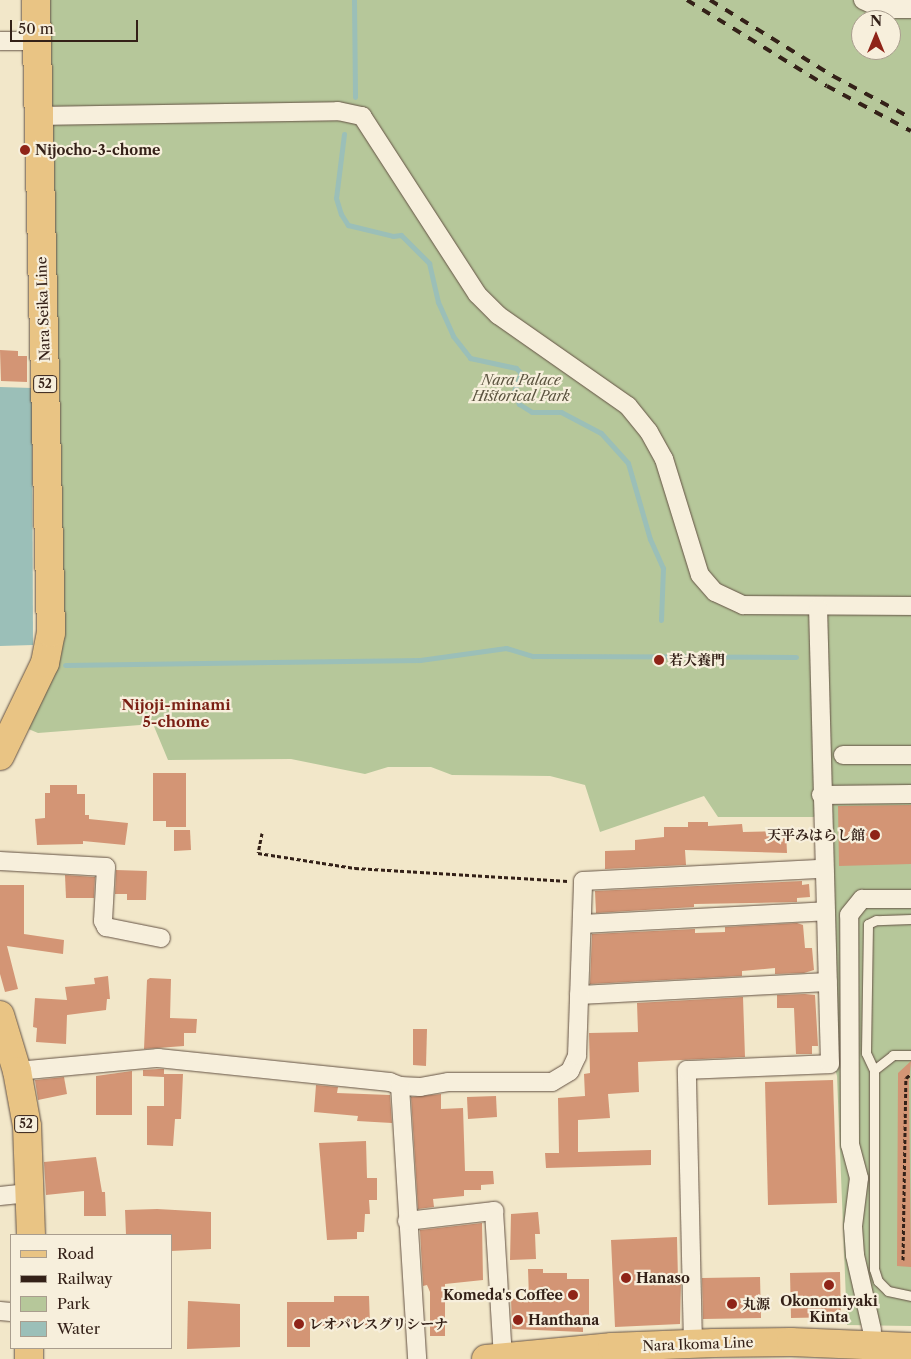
<!DOCTYPE html>
<meta charset="utf-8">
<style>
body{margin:0}
#map{position:relative;width:911px;height:1359px;overflow:hidden;background:#f2e7c9;font-family:"Libre Caslon Text","Noto Serif JP",serif}
div>[style]{position:absolute}
[style*='--x']{left:calc(var(--x)*1px);top:calc(var(--y)*1px);width:calc(var(--w)*1px);rotate:calc(var(--a)*1deg)}
.green>*{inset:0;background:#b6c79a}
.water>*{inset:0;background:#9bbfb8}
.stream>*{height:5px;margin:-2.5px;padding:0 2.5px;transform-origin:2.5px;border-radius:2.5px;background:#9bbfb8}
.building>*{inset:0;background:#d39575}
.path>*{height:3px;margin-top:-1.5px;transform-origin:0;background:repeating-linear-gradient(90deg,#342118 0 4px,transparent 0 6.5px)}
.roads{filter:drop-shadow(0 0 1px #645244) drop-shadow(0 0 1px #645244)}
.lane>*{height:9px;margin:-4.5px;padding:0 4.5px;transform-origin:4.5px;border-radius:4.5px;background:#f7efdc}
.street>*{height:18px;margin:-9px;padding:0 9px;transform-origin:9px;border-radius:9px;background:#f7efdc}
.primary>*{height:28px;margin:-14px;padding:0 14px;transform-origin:14px;border-radius:14px;background:#e9c484}
.rail>*{height:4px;margin-top:-2px;transform-origin:0;background:repeating-linear-gradient(90deg,#342118 0 9px,transparent 0 18px)}
.dots>*{width:14px;height:14px;translate:-50% -50%;box-sizing:border-box;border:2px solid #f7efdc;border-radius:50%}
span{translate:-50% -50%;white-space:nowrap;text-align:center;line-height:1.15;-webkit-text-stroke:4.5px #f7efdc;paint-order:stroke}
.shield-label span{padding:1px 4px;background:#f7efdc;border:1px solid;border-radius:4px;-webkit-text-stroke-width:0}
.shield-label{font-size:12px;color:#342118;font-weight:700}
.poi-label{font-size:14px;color:#342118;font-weight:700}
.left{translate:0 -50%;text-align:left}
.right{translate:-100% -50%;text-align:right}
.street-label{font-size:14px;color:#342118}
.park-label{font-size:14px;color:#5b533f;font-style:italic}
.neighbourhood-label{font-size:15px;color:#7a1f14;font-weight:700}
.legend{position:absolute;left:10px;top:1234px;width:162px;height:115px;box-sizing:border-box;background:#f7efdc;border:1px solid #a99d8e;margin:0;padding:6px 9px;list-style:none;font-size:15px;color:#342118}
.legend li{display:flex;align-items:center;gap:10px;height:25px}
.legend b{width:25px;border:1px solid #a99d8e}
.north{position:absolute;left:851px;top:10px;width:50px;height:50px;box-sizing:border-box;background:#f7efdc;border:1px solid #a99d8e;border-radius:50%;rotate:0deg;font-size:14px;font-weight:700;line-height:20px;text-align:center;color:#342118}
.north::after{content:'';display:block;margin:auto;width:18px;height:22px;background:#8f2418;clip-path:polygon(50% 0,100% 100%,50% 72%,0 100%)}
.scale{position:absolute;left:10px;top:20px;width:128px;height:22px;box-sizing:border-box;border:2px solid #342118;border-top:0;padding-left:6px;font-size:15px;line-height:18px;white-space:nowrap;color:#342118;-webkit-text-stroke:4px #f7efdc;paint-order:stroke}
</style>
<div id="map">
<div class="green">
<div style="clip-path:polygon(evenodd,44px 0,911px 0,911px 1326px,847px 1325px,837px 1076px,833px 1061px,828px 817px,718px 817px,704px 796px,600px 832px,585px 785px,550px 776px,452px 775px,431px 767px,388px 767px,365px 774px,291px 759px,168px 760px,153px 724px,38px 733px,26px 728px,53px 654px,44px 0,861px 20px,891px 20px,891px 50px,861px 50px,861px 20px)"></div>
</div>
<div class="water">
<div style="clip-path:polygon(0 387px,32px 388px,33px 645px,0 646px)"></div>
</div>
<div class="stream">
<div style="--x:354;--y:0;--w:97;--a:89.4"></div>
<div style="--x:344;--y:134;--w:64;--a:97.1"></div>
<div style="--x:336;--y:198;--w:17;--a:73"></div>
<div style="--x:341;--y:214;--w:13;--a:58"></div>
<div style="--x:348;--y:225;--w:46;--a:13.7"></div>
<div style="--x:393;--y:236;--w:8;--a:-7"></div>
<div style="--x:401;--y:235;--w:40;--a:45"></div>
<div style="--x:429;--y:263;--w:40;--a:77"></div>
<div style="--x:438;--y:302;--w:37;--a:66"></div>
<div style="--x:453;--y:336;--w:28;--a:52"></div>
<div style="--x:470;--y:358;--w:47;--a:12.3"></div>
<div style="--x:516;--y:368;--w:7;--a:45"></div>
<div style="--x:521;--y:373;--w:19;--a:111"></div>
<div style="--x:514;--y:391;--w:14;--a:69"></div>
<div style="--x:519;--y:404;--w:15;--a:32"></div>
<div style="--x:532;--y:412;--w:29;--a:0"></div>
<div style="--x:561;--y:412;--w:45;--a:27.7"></div>
<div style="--x:601;--y:433;--w:40;--a:48"></div>
<div style="--x:628;--y:463;--w:79;--a:73.9"></div>
<div style="--x:650;--y:539;--w:32;--a:66"></div>
<div style="--x:663;--y:568;--w:52;--a:92.2"></div>
<div style="--x:65;--y:665;--w:355;--a:-0.8"></div>
<div style="--x:420;--y:660;--w:87;--a:-7.9"></div>
<div style="--x:506;--y:648;--w:28;--a:17"></div>
<div style="--x:533;--y:656;--w:263;--a:0.2"></div>
</div>
<div class="building">
<div style="clip-path:polygon(0 350px,18px 351px,18px 356px,27px 356px,27px 382px,1px 381px)"></div>
<div style="clip-path:polygon(153px 773px,186px 773px,186px 827px,166px 827px,166px 821px,153px 821px)"></div>
<div style="clip-path:polygon(50px 785px,77px 785px,77px 794px,85px 794px,85px 815px,89px 815px,89px 819px,128px 823px,125px 845px,83px 841px,83px 844px,37px 845px,35px 819px,45px 818px,45px 793px,50px 793px)"></div>
<div style="clip-path:polygon(911px 805px,911px 864px,839px 866px,838px 806px)"></div>
<div style="clip-path:polygon(688px 822px,708px 822px,708px 826px,742px 824px,743px 832px,786px 831px,787px 853px,685px 850px,686px 865px,605px 869px,605px 851px,635px 850px,635px 840px,664px 837px,664px 827px,688px 827px)"></div>
<div style="clip-path:polygon(174px 830px,190px 830px,191px 850px,174px 851px)"></div>
<div style="clip-path:polygon(116px 870px,147px 871px,146px 900px,127px 900px,127px 894px,115px 894px)"></div>
<div style="clip-path:polygon(65px 875px,95px 877px,94px 898px,66px 898px)"></div>
<div style="clip-path:polygon(802px 881px,802px 885px,809px 884px,810px 897px,797px 898px,797px 902px,694px 904px,694px 907px,596px 913px,595px 891px)"></div>
<div style="clip-path:polygon(0 885px,24px 885px,24px 934px,64px 940px,63px 954px,7px 946px,18px 989px,5px 992px,0 974px)"></div>
<div style="clip-path:polygon(797px 923px,803px 925px,805px 948px,812px 948px,814px 970px,804px 973px,775px 974px,775px 968px,742px 971px,742px 976px,590px 984px,592px 934px,695px 929px,695px 933px,725px 932px,725px 927px)"></div>
<div style="clip-path:polygon(108px 976px,110px 999px,107px 999px,106px 1010px,67px 1015px,66px 1044px,36px 1042px,37px 1028px,33px 1027px,35px 998px,67px 1000px,65px 987px,95px 984px,94px 978px)"></div>
<div style="clip-path:polygon(150px 978px,171px 979px,170px 1018px,197px 1019px,196px 1033px,184px 1033px,184px 1046px,144px 1049px,147px 980px)"></div>
<div style="clip-path:polygon(805px 994px,815px 995px,818px 1046px,812px 1046px,812px 1054px,796px 1054px,794px 1008px,777px 1008px,777px 995px)"></div>
<div style="clip-path:polygon(743px 997px,745px 1057px,638px 1062px,639px 1092px,608px 1094px,610px 1118px,578px 1120px,578px 1152px,651px 1150px,651px 1165px,546px 1168px,545px 1153px,559px 1153px,558px 1098px,585px 1096px,584px 1074px,590px 1073px,589px 1033px,638px 1032px,637px 1003px)"></div>
<div style="clip-path:polygon(413px 1029px,427px 1029px,426px 1066px,413px 1065px)"></div>
<div style="clip-path:polygon(911px 1061px,909px 1082px,911px 1267px,897px 1266px,898px 1073px)"></div>
<div style="clip-path:polygon(158px 1069px,164px 1069px,164px 1074px,183px 1074px,181px 1119px,175px 1119px,173px 1146px,147px 1145px,147px 1106px,164px 1106px,164px 1077px,143px 1076px,143px 1070px)"></div>
<div style="clip-path:polygon(132px 1071px,132px 1115px,96px 1115px,96px 1076px)"></div>
<div style="clip-path:polygon(64px 1077px,67px 1094px,38px 1100px,35px 1080px)"></div>
<div style="clip-path:polygon(833px 1080px,837px 1203px,768px 1205px,765px 1082px)"></div>
<div style="clip-path:polygon(316px 1085px,338px 1087px,337px 1093px,390px 1095px,392px 1123px,357px 1121px,358px 1116px,314px 1112px)"></div>
<div style="clip-path:polygon(441px 1094px,441px 1109px,463px 1108px,465px 1171px,493px 1171px,494px 1184px,481px 1185px,481px 1190px,464px 1190px,464px 1196px,433px 1199px,434px 1207px,418px 1209px,411px 1097px)"></div>
<div style="clip-path:polygon(496px 1096px,497px 1117px,468px 1119px,467px 1097px)"></div>
<div style="clip-path:polygon(366px 1141px,367px 1178px,377px 1178px,377px 1200px,369px 1200px,370px 1214px,365px 1214px,364px 1232px,357px 1232px,357px 1239px,327px 1240px,319px 1143px)"></div>
<div style="clip-path:polygon(96px 1157px,102px 1192px,105px 1192px,106px 1216px,84px 1216px,84px 1191px,46px 1195px,44px 1162px)"></div>
<div style="clip-path:polygon(157px 1209px,211px 1212px,211px 1249px,171px 1251px,171px 1235px,126px 1235px,125px 1210px)"></div>
<div style="clip-path:polygon(538px 1212px,540px 1234px,535px 1234px,536px 1259px,510px 1260px,511px 1214px)"></div>
<div style="clip-path:polygon(482px 1223px,483px 1280px,445px 1284px,445px 1336px,430px 1336px,430px 1292px,427px 1285px,423px 1286px,420px 1230px)"></div>
<div style="clip-path:polygon(677px 1237px,678px 1279px,681px 1279px,680px 1324px,615px 1327px,611px 1240px)"></div>
<div style="clip-path:polygon(528px 1269px,543px 1269px,543px 1273px,567px 1273px,567px 1279px,589px 1279px,589px 1316px,583px 1317px,583px 1332px,512px 1329px,511px 1299px,529px 1298px)"></div>
<div style="clip-path:polygon(840px 1272px,841px 1317px,791px 1318px,790px 1273px)"></div>
<div style="clip-path:polygon(760px 1277px,761px 1318px,703px 1319px,702px 1278px)"></div>
<div style="clip-path:polygon(334px 1296px,369px 1296px,370px 1325px,310px 1326px,310px 1347px,287px 1347px,287px 1302px,334px 1302px)"></div>
<div style="clip-path:polygon(188px 1301px,240px 1304px,240px 1347px,187px 1349px)"></div>
</div>
<div class="path">
<div style="--x:262;--y:833;--w:20;--a:101"></div>
<div style="--x:258;--y:853;--w:98;--a:8.8"></div>
<div style="--x:355;--y:868;--w:213;--a:3.5"></div>
<div style="--x:903;--y:1260;--w:182;--a:-89.1"></div>
<div style="--x:906;--y:1078;--w:6;--a:-39"></div>
</div>
<div class="roads">
<div class="lane">
<div style="--x:911;--y:919;--w:35;--a:178"></div>
<div style="--x:876;--y:920;--w:9;--a:153"></div>
<div style="--x:868;--y:924;--w:129;--a:90.9"></div>
<div style="--x:866;--y:1053;--w:19;--a:65"></div>
<div style="--x:874;--y:1070;--w:199;--a:90"></div>
<div style="--x:874;--y:1269;--w:13;--a:72"></div>
<div style="--x:878;--y:1281;--w:14;--a:45"></div>
<div style="--x:888;--y:1291;--w:24;--a:12"></div>
<div style="--x:874;--y:1070;--w:24;--a:-38"></div>
<div style="--x:893;--y:1055;--w:18;--a:0"></div>
</div>
<div class="street">
<div style="--x:863;--y:0;--w:21;--a:25"></div>
<div style="--x:882;--y:9;--w:29;--a:0"></div>
<div style="--x:0;--y:41;--w:36;--a:0"></div>
<div style="--x:36;--y:116;--w:302;--a:-0.9"></div>
<div style="--x:338;--y:111;--w:25;--a:12"></div>
<div style="--x:362;--y:116;--w:212;--a:57.1"></div>
<div style="--x:477;--y:294;--w:30;--a:45"></div>
<div style="--x:498;--y:315;--w:159;--a:35"></div>
<div style="--x:628;--y:406;--w:33;--a:51"></div>
<div style="--x:649;--y:432;--w:31;--a:61"></div>
<div style="--x:664;--y:459;--w:121;--a:72.8"></div>
<div style="--x:700;--y:575;--w:23;--a:49"></div>
<div style="--x:715;--y:592;--w:31;--a:25"></div>
<div style="--x:743;--y:605;--w:168;--a:0.3"></div>
<div style="--x:843;--y:755;--w:68;--a:0"></div>
<div style="--x:821;--y:795;--w:90;--a:-0.6"></div>
<div style="--x:0;--y:861;--w:106;--a:3.2"></div>
<div style="--x:106;--y:867;--w:54;--a:93.2"></div>
<div style="--x:103;--y:921;--w:7;--a:63"></div>
<div style="--x:106;--y:927;--w:56;--a:11.3"></div>
<div style="--x:582;--y:924;--w:244;--a:-3"></div>
<div style="--x:579;--y:995;--w:249;--a:-3"></div>
<div style="--x:17;--y:1071;--w:142;--a:-5.3"></div>
<div style="--x:158;--y:1058;--w:233;--a:5.9"></div>
<div style="--x:390;--y:1082;--w:11;--a:22"></div>
<div style="--x:400;--y:1086;--w:20;--a:3"></div>
<div style="--x:420;--y:1087;--w:28;--a:-10"></div>
<div style="--x:448;--y:1082;--w:104;--a:0"></div>
<div style="--x:552;--y:1082;--w:21;--a:-31"></div>
<div style="--x:570;--y:1071;--w:17;--a:-65"></div>
<div style="--x:577;--y:1056;--w:175;--a:-88"></div>
<div style="--x:583;--y:881;--w:240;--a:-2.9"></div>
<div style="--x:400;--y:1086;--w:274;--a:86.4"></div>
<div style="--x:0;--y:1196;--w:31;--a:-6"></div>
<div style="--x:407;--y:1221;--w:88;--a:-6.6"></div>
<div style="--x:494;--y:1211;--w:147;--a:86.5"></div>
<div style="--x:0;--y:1311;--w:11;--a:5"></div>
<div style="--x:872;--y:1330;--w:77;--a:-102.8"></div>
<div style="--x:855;--y:1255;--w:29;--a:-94"></div>
<div style="--x:853;--y:1226;--w:48;--a:-82.9"></div>
<div style="--x:859;--y:1178;--w:34;--a:-105"></div>
<div style="--x:850;--y:1145;--w:230;--a:-90.2"></div>
<div style="--x:849;--y:915;--w:21;--a:-51"></div>
<div style="--x:862;--y:899;--w:49;--a:0"></div>
<div style="--x:693;--y:1344;--w:274;--a:-91.3"></div>
<div style="--x:687;--y:1070;--w:143;--a:-2.4"></div>
<div style="--x:830;--y:1064;--w:457;--a:-91.5"></div>
</div>
<div class="primary">
<div style="--x:0;--y:756;--w:103;--a:-64.2"></div>
<div style="--x:45;--y:663;--w:31;--a:-79"></div>
<div style="--x:51;--y:633;--w:633;--a:-91.36"></div>
<div style="--x:0;--y:1015;--w:59;--a:73.1"></div>
<div style="--x:17;--y:1071;--w:56;--a:79.7"></div>
<div style="--x:27;--y:1126;--w:109;--a:87.9"></div>
<div style="--x:29;--y:1348;--w:11;--a:90"></div>
<div style="--x:486;--y:1359;--w:127;--a:-5.4"></div>
<div style="--x:612;--y:1347;--w:102;--a:-2.2"></div>
<div style="--x:714;--y:1343;--w:77;--a:-0.7"></div>
<div style="--x:791;--y:1342;--w:120;--a:2.4"></div>
</div>
</div>
<div class="rail">
<div style="--x:687;--y:0;--w:164;--a:31.6"></div>
<div style="--x:827;--y:86;--w:95;--a:28.2"></div>
<div style="--x:710;--y:0;--w:145;--a:31.7"></div>
<div style="--x:833;--y:76;--w:89;--a:28.3"></div>
</div>
<div class="dots">
<div style="left:25px;top:150px;background:#8f2418"></div>
<div style="left:659px;top:660px;background:#8f2418"></div>
<div style="left:875px;top:835px;background:#8f2418"></div>
<div style="left:626px;top:1278px;background:#8f2418"></div>
<div style="left:829px;top:1285px;background:#8f2418"></div>
<div style="left:573px;top:1295px;background:#8f2418"></div>
<div style="left:732px;top:1304px;background:#8f2418"></div>
<div style="left:518px;top:1320px;background:#8f2418"></div>
<div style="left:299px;top:1324px;background:#8f2418"></div>
</div>
<div class="shield-label">
<span style="left:45px;top:384px">52</span>
<span style="left:26px;top:1124px">52</span>
</div>
<div class="poi-label">
<span class="left" style="left:35px;top:150px">Nijocho-3-chome</span>
<span class="left" style="left:669px;top:660px">若犬養門</span>
<span class="right" style="left:865px;top:835px">天平みはらし館</span>
<span class="left" style="left:636px;top:1278px">Hanaso</span>
<span class="right" style="left:563px;top:1295px">Komeda's Coffee</span>
<span style="left:829px;top:1309px">Okonomiyaki<br>Kinta</span>
<span class="left" style="left:742px;top:1304px">丸源</span>
<span class="left" style="left:528px;top:1320px">Hanthana</span>
<span class="left" style="left:309px;top:1324px">レオパレスグリシーナ</span>
</div>
<div class="street-label">
<span style="left:43px;top:309px;rotate:-92deg">Nara Seika Line</span>
<span style="left:698px;top:1344px;rotate:-2deg">Nara Ikoma Line</span>
</div>
<div class="park-label">
<span style="left:521px;top:388px">Nara Palace<br>Historical Park</span>
</div>
<div class="neighbourhood-label">
<span style="left:176px;top:713px">Nijoji-minami<br>5-chome</span>
</div>
<ul class="legend">
<li><b style="height:6px;background:#e9c484"></b>Road</li>
<li><b style="height:6px;background:#342118"></b>Railway</li>
<li><b style="height:14px;background:#b6c79a"></b>Park</li>
<li><b style="height:14px;background:#9bbfb8"></b>Water</li>
</ul>
<div class="north">N</div>
<div class="scale">50 m</div>
</div>
